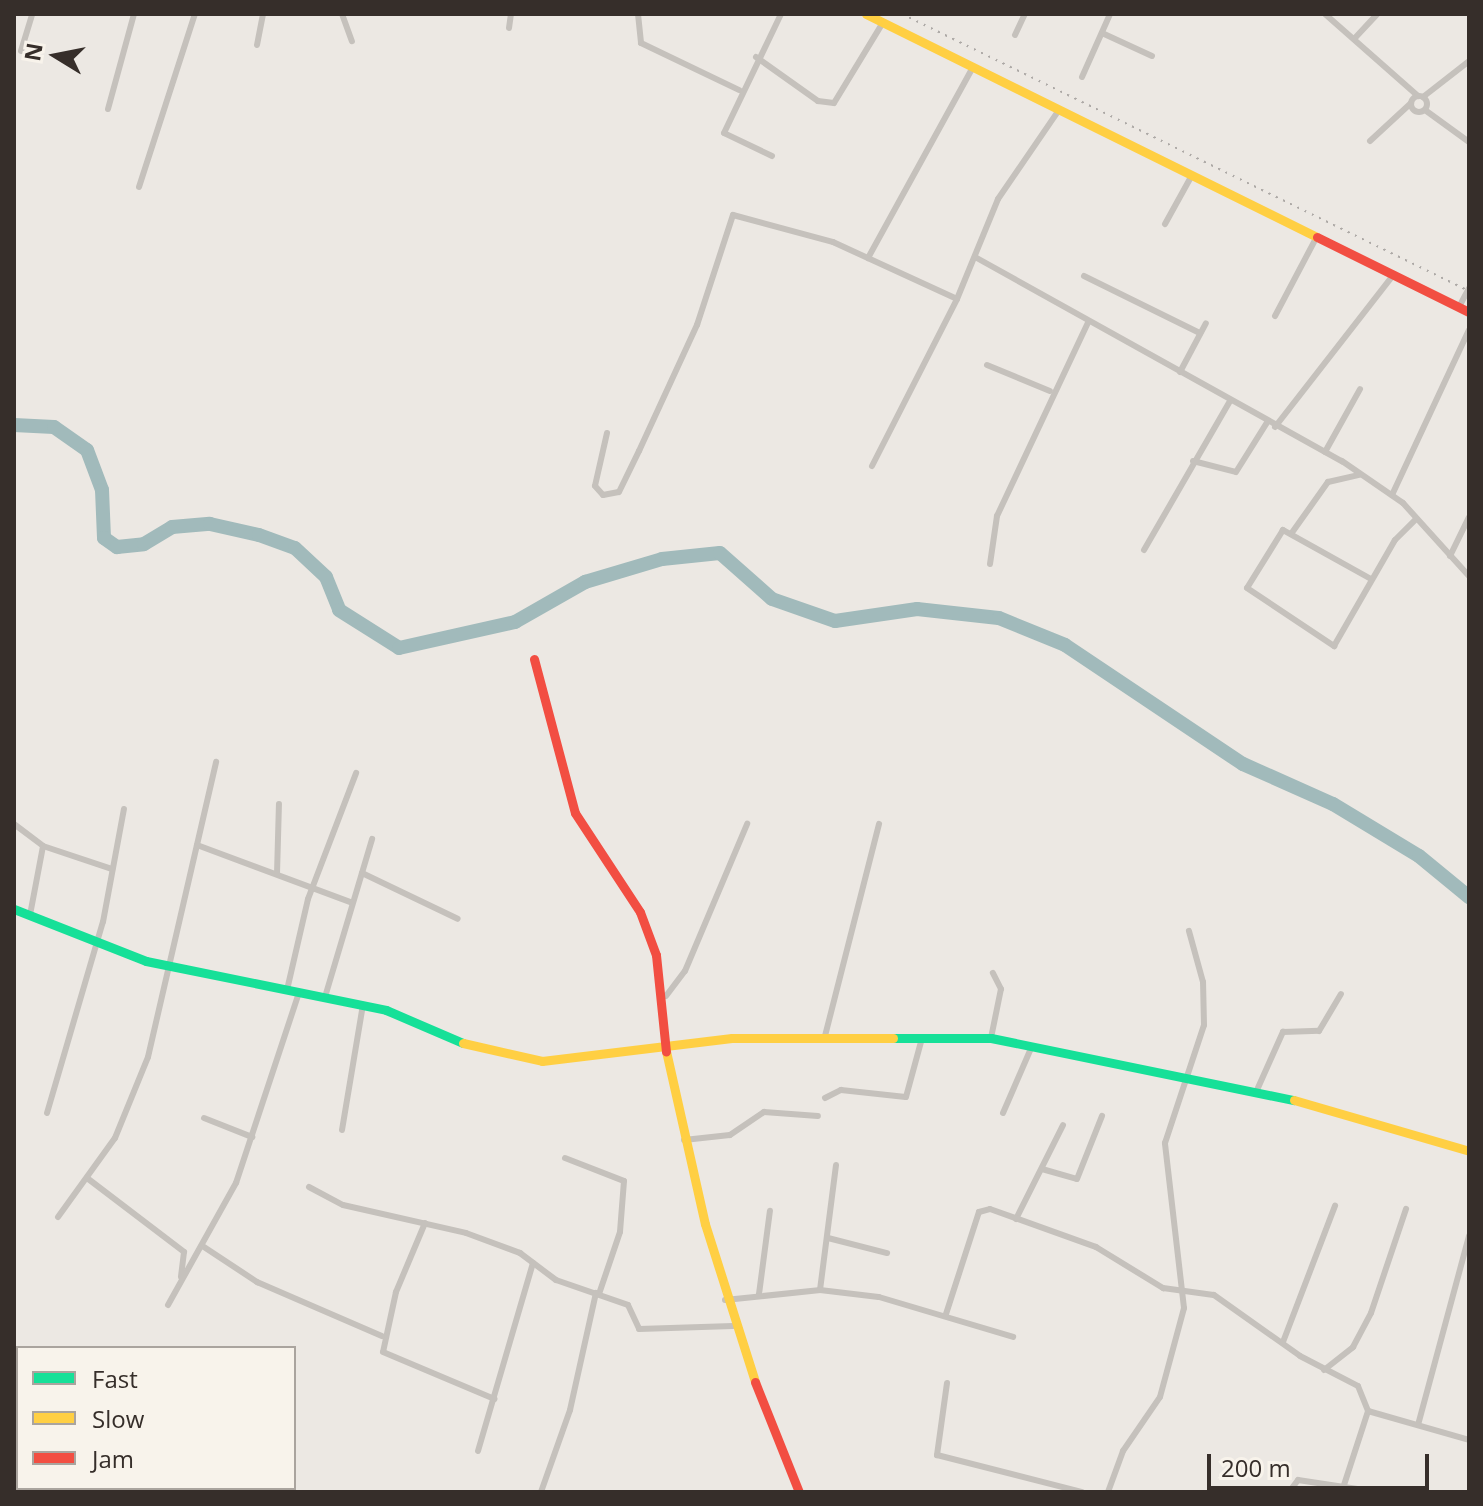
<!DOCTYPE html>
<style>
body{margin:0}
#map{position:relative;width:1483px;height:1506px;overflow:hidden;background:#ece8e3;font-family:"Open Sans",sans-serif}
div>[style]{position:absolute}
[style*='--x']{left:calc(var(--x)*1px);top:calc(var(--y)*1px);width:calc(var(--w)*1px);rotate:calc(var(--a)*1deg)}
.river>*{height:14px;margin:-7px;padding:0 7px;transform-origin:7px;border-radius:7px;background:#a1babb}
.street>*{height:6px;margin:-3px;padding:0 3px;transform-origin:3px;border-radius:3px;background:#c5c1bc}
.street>.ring{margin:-3px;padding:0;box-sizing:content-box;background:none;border:6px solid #c5c1bc;border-radius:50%}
.fast>*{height:9px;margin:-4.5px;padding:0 4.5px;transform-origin:4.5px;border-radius:4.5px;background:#16e098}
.slow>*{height:9px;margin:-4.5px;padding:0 4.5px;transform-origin:4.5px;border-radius:4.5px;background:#ffcf43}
.jam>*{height:9px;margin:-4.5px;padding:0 4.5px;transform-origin:4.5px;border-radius:4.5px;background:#f24e42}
.rail>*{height:2px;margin-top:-1px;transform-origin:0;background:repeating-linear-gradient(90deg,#ada9a6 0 2px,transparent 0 8px)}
span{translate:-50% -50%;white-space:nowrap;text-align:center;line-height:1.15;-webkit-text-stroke:6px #f8f3eb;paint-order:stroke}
.frame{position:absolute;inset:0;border:16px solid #362e2a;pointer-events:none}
.legend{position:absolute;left:16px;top:1346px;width:280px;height:144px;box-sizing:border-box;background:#f8f3eb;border:2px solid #aaa49e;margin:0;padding:10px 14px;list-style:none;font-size:24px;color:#362e2a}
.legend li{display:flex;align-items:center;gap:16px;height:40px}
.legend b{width:40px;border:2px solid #aaa49e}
.north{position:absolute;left:16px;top:16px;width:80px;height:80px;-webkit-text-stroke:6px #f8f3eb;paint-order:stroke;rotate:280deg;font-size:22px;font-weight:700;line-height:32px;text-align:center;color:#362e2a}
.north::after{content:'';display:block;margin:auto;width:28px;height:36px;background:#362e2a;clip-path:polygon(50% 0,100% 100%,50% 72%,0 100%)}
.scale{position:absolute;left:1207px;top:1454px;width:222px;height:36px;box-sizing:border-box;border:4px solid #362e2a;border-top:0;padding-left:10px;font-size:24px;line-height:28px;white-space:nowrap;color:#362e2a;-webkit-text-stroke:6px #f8f3eb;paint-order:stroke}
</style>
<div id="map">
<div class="river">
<div style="--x:14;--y:425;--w:40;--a:2.9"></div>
<div style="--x:54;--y:427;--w:40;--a:34.9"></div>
<div style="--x:87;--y:450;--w:43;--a:69.4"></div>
<div style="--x:102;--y:490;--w:48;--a:87.6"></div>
<div style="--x:104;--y:538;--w:16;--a:35"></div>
<div style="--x:117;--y:547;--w:27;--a:-6"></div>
<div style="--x:144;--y:544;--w:33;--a:-31"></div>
<div style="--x:172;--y:527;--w:38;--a:-5"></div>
<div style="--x:210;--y:524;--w:50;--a:12.7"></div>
<div style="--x:259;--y:535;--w:38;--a:20"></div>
<div style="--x:295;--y:548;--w:42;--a:43.1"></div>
<div style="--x:326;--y:577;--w:35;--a:68"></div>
<div style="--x:339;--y:610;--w:71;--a:32.3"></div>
<div style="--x:399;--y:648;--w:119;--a:-12.6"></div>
<div style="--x:515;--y:622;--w:81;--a:-29.7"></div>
<div style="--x:585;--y:582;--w:80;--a:-16.6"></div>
<div style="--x:662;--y:559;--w:58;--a:-5.9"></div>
<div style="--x:720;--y:553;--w:69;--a:41.5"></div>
<div style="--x:772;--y:599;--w:67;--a:19.2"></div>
<div style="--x:835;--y:621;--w:83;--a:-8.3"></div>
<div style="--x:917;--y:609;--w:82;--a:6.3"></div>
<div style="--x:999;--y:618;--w:71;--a:22.2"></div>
<div style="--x:1065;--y:645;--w:214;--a:33.8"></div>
<div style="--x:1243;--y:764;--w:98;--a:24"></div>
<div style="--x:1333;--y:804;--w:100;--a:31.2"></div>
<div style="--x:1419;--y:856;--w:65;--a:39.4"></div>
</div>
<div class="street">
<div style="--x:342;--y:14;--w:29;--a:70"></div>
<div style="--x:638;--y:14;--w:29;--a:84"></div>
<div style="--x:641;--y:43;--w:109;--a:25.6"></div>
<div style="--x:1325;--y:14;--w:124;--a:41.4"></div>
<div style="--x:509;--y:28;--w:14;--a:-82"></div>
<div style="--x:1102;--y:33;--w:55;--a:24.7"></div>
<div style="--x:1015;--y:35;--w:23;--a:-65"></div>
<div style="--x:1354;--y:39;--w:34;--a:-47"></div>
<div style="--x:257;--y:45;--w:32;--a:-79"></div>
<div style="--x:21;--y:51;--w:39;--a:-73"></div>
<div style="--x:756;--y:57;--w:76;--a:35.4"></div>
<div style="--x:818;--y:101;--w:16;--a:7"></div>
<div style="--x:834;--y:103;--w:92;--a:-58.7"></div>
<div style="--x:1082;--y:77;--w:69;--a:-66"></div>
<div class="ring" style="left:1411px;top:96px;width:10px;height:10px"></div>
<div style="--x:1423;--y:97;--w:58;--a:-38"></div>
<div style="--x:108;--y:109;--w:98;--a:-74.7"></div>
<div style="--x:1425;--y:110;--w:54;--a:36"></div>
<div style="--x:1370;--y:141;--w:56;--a:-42.8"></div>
<div style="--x:772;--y:156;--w:53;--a:-154.4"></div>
<div style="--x:724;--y:133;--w:132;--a:-64.4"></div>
<div style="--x:139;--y:187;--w:182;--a:-72.1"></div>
<div style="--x:1165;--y:224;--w:56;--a:-61.1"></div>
<div style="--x:975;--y:257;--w:420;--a:29.1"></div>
<div style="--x:1342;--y:461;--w:74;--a:34.5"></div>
<div style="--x:1403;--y:503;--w:98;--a:47.9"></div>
<div style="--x:868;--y:258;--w:218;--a:-61.2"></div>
<div style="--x:1084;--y:276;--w:129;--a:26.2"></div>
<div style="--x:1459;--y:307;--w:21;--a:-62"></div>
<div style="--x:1275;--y:316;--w:86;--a:-62.2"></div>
<div style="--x:987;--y:365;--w:68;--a:22.4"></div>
<div style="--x:1180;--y:372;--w:55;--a:-62"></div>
<div style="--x:1275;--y:427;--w:194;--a:-52.1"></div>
<div style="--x:607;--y:433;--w:54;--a:102.8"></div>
<div style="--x:595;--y:486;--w:12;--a:48"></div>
<div style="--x:603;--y:495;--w:16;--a:-11"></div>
<div style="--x:619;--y:492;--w:46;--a:-64"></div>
<div style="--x:639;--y:451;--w:139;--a:-65.3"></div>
<div style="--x:697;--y:325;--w:116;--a:-71.9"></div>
<div style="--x:733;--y:215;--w:104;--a:15.1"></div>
<div style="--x:833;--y:242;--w:136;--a:24.7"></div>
<div style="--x:1325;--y:452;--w:72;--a:-60.9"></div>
<div style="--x:1193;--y:461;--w:44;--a:14.3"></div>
<div style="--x:1236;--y:472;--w:60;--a:-57.9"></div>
<div style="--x:872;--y:466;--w:187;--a:-63"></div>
<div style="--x:957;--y:299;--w:108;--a:-67.7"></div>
<div style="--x:998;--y:199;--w:108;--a:-55.6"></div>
<div style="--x:1392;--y:495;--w:182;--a:-65"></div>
<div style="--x:1291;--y:534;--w:64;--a:-54.6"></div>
<div style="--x:1328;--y:482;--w:32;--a:-13"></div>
<div style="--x:1144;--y:550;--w:172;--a:-60"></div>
<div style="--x:1450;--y:556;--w:43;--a:-64"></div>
<div style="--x:990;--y:564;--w:49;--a:-81.7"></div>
<div style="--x:997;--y:516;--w:213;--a:-64.8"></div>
<div style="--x:1371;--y:579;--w:101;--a:-150.9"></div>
<div style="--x:1283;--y:530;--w:68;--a:121.8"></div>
<div style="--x:1247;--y:588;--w:105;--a:33.7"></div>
<div style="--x:1334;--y:646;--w:122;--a:-60.1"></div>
<div style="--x:1395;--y:540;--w:30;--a:-45"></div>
<div style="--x:14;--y:824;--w:36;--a:37"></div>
<div style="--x:43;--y:846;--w:73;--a:18.4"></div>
<div style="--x:197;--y:845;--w:163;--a:20.4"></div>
<div style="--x:362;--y:873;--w:106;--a:25.6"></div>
<div style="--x:277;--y:874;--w:70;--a:-88.4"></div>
<div style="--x:30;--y:915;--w:70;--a:-79.3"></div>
<div style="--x:287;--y:990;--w:93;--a:-77"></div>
<div style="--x:308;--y:899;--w:135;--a:-69.1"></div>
<div style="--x:666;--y:996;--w:31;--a:-53"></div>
<div style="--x:685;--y:971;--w:160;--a:-67.1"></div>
<div style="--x:325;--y:997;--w:165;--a:-73.4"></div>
<div style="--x:825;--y:1036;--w:219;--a:-75.7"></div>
<div style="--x:991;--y:1038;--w:50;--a:-78.5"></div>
<div style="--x:1001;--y:989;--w:18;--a:-117"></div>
<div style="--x:1257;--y:1090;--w:64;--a:-65.9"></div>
<div style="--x:1283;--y:1032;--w:36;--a:-2"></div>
<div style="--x:1319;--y:1031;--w:43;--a:-59.3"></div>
<div style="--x:825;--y:1098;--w:18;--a:-27"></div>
<div style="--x:841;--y:1090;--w:65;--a:6.1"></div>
<div style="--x:906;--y:1097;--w:61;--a:-74.8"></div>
<div style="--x:47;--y:1113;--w:199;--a:-73.7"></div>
<div style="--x:103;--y:922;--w:115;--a:-79.5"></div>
<div style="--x:1003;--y:1113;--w:73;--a:-66.6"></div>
<div style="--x:204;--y:1118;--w:52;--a:21.6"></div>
<div style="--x:342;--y:1130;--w:127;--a:-80.5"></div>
<div style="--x:684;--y:1140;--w:46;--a:-6.2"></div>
<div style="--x:730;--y:1135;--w:41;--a:-34.1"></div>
<div style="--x:764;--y:1112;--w:54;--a:4.2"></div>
<div style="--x:565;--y:1158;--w:63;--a:21.3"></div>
<div style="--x:624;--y:1181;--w:51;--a:94.5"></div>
<div style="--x:620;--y:1232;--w:65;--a:108.7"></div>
<div style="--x:1042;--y:1169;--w:36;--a:16"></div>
<div style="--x:1077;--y:1179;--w:68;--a:-68.4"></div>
<div style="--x:87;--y:1178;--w:122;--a:37.3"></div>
<div style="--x:184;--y:1252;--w:25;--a:97"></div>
<div style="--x:309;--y:1187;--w:38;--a:28"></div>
<div style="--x:343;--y:1205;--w:126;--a:12.8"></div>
<div style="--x:466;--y:1233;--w:58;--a:20.3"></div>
<div style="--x:520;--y:1253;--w:45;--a:36.9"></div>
<div style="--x:556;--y:1280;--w:76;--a:19.1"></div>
<div style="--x:628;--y:1305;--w:26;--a:65"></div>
<div style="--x:639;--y:1329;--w:94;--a:-1.8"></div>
<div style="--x:58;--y:1217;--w:97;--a:-54.2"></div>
<div style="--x:115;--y:1138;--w:87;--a:-67.8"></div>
<div style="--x:148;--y:1057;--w:303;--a:-77"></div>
<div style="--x:1016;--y:1219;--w:105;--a:-63.4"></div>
<div style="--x:425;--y:1223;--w:75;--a:112.8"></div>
<div style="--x:396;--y:1292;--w:61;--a:102.2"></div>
<div style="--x:383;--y:1352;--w:121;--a:22.9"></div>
<div style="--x:828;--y:1238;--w:61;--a:14.3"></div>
<div style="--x:204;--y:1247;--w:64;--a:33.4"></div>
<div style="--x:257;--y:1282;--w:136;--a:23.4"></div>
<div style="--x:820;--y:1290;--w:126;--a:-82.7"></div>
<div style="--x:759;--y:1294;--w:84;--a:-82.5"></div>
<div style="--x:725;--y:1300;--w:96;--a:-6"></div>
<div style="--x:820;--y:1290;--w:59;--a:6.8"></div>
<div style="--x:879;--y:1297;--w:140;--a:16.6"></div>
<div style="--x:168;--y:1305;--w:140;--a:-60.9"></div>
<div style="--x:236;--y:1183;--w:200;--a:-71.7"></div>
<div style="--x:946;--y:1314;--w:107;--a:-72.1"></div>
<div style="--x:979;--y:1212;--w:11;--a:-15"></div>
<div style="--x:990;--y:1209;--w:113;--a:19.7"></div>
<div style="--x:1096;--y:1247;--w:79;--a:31.5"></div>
<div style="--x:1163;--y:1288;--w:51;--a:7.8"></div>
<div style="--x:1214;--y:1295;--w:105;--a:35.3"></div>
<div style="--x:1300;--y:1356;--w:65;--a:27.3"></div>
<div style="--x:1358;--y:1386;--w:27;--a:68"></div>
<div style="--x:1283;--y:1342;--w:146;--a:-69.1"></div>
<div style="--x:1324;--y:1370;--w:37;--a:-38"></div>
<div style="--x:1353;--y:1347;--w:38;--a:-62"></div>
<div style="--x:1371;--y:1313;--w:110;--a:-71.4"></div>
<div style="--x:947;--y:1383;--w:73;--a:97.9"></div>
<div style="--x:937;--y:1455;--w:150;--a:14.3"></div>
<div style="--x:1418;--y:1425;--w:196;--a:-74.9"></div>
<div style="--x:478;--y:1451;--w:196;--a:-73.7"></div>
<div style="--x:1344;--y:1485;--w:78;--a:-72"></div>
<div style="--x:1368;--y:1411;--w:105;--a:16"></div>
<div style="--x:70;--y:1492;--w:4;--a:-63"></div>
<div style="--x:224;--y:1492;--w:4;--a:-90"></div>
<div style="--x:541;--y:1492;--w:87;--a:-70.5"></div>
<div style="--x:570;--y:1410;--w:120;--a:-77.5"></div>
<div style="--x:1108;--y:1492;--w:44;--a:-69.9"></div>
<div style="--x:1123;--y:1451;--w:65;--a:-55.6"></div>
<div style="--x:1160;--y:1397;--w:92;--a:-74.9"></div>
<div style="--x:1184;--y:1308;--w:166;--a:-96.6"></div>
<div style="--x:1165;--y:1143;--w:124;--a:-71.7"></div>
<div style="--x:1204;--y:1025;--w:43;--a:-91.3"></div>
<div style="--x:1203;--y:982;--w:53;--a:-105.4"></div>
<div style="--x:1289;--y:1492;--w:15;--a:-53"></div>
<div style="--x:1298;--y:1480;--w:80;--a:8.6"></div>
</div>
<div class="fast">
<div style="--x:14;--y:909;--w:142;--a:21.5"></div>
<div style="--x:146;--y:961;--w:245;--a:11.5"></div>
<div style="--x:386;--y:1010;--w:84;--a:23.2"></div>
<div style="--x:893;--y:1038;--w:98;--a:0"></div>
<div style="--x:991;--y:1038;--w:309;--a:11.6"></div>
</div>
<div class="slow">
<div style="--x:866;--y:14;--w:503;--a:26.31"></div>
<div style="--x:463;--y:1043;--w:81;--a:12.8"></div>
<div style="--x:542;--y:1061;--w:191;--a:-6.9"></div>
<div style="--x:732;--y:1038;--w:161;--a:0"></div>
<div style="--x:666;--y:1051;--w:177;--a:77.3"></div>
<div style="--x:705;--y:1224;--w:166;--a:72.4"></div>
<div style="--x:1294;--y:1100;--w:182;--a:16.2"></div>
</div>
<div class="jam">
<div style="--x:1317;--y:237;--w:169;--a:26.3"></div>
<div style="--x:534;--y:659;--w:159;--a:75.1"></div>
<div style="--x:575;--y:813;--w:118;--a:56.7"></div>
<div style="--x:640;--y:912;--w:46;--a:69.6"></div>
<div style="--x:656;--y:955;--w:97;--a:84.1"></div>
<div style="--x:755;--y:1382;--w:118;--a:68.2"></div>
</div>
<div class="rail">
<div style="--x:902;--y:14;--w:631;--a:26.04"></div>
</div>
<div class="frame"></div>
<ul class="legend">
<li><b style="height:10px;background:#16e098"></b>Fast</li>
<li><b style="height:10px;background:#ffcf43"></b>Slow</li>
<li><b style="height:10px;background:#f24e42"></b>Jam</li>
</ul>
<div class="north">N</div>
<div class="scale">200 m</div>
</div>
